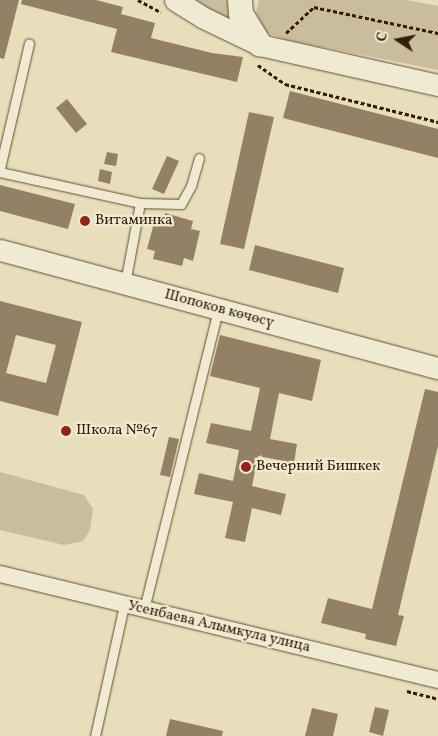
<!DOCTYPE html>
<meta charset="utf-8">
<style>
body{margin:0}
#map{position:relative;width:438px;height:736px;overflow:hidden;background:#e8debc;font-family:Vollkorn,serif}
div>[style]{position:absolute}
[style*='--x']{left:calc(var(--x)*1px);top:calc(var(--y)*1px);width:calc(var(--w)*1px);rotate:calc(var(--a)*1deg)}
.green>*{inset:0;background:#cabd9d}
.building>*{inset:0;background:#938166}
.path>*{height:2.5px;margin-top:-1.25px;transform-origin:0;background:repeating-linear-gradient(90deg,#361c08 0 4px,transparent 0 6.5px)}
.roads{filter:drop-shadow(0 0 1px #624c35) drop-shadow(0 0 1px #624c35)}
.service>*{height:9px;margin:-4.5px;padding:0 4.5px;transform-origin:4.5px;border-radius:4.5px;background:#f0ead3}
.minor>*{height:16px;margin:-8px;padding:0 8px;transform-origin:8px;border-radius:8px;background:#f0ead3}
.tertiary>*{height:21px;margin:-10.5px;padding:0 10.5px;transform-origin:10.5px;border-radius:10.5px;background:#f0ead3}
.secondary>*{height:24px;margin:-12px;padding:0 12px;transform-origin:12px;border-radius:12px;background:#f0ead3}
.dots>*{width:14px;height:14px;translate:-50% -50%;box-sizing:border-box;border:2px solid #f0ead3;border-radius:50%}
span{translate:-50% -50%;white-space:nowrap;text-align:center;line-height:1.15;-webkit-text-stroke:4.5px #f0ead3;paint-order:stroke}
.poi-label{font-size:15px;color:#361c08}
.left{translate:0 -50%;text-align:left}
.street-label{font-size:15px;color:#361c08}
.north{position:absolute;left:373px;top:15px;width:50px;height:50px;-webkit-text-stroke:4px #f0ead3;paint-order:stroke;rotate:281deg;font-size:14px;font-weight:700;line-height:20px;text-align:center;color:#361c08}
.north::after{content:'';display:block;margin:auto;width:18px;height:22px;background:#361c08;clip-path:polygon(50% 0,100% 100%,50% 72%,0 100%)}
</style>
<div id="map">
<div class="green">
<div style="clip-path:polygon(196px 0,227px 0,232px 25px)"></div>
<div style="clip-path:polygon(259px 0,406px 0,438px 6px,438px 70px,287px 40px,265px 32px,256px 12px)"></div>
<div style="clip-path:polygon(0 472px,84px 495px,93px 509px,90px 530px,83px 541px,64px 545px,0 530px)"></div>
</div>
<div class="building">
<div style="clip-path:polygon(0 0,19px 0,4px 59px,0 58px)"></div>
<div style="clip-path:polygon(22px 0,96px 0,123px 7px,121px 14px,155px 23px,151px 38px,212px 53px,243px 57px,237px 82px,111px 52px,117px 29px,21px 4px)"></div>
<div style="clip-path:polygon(290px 91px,438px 129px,438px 158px,283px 118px)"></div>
<div style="clip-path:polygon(67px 99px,87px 124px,76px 133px,56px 108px)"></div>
<div style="clip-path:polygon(249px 112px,274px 117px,244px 249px,220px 244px)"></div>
<div style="clip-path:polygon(107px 152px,118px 154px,116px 166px,104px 164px)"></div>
<div style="clip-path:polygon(167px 156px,179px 161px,164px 194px,152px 189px)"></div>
<div style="clip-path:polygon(100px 169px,112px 172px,110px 184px,98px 181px)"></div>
<div style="clip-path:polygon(0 185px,75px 204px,68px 229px,0 211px)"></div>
<div style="clip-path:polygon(165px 213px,193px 221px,191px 229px,200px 231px,193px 261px,184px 258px,182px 266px,153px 259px,155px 251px,147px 249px,155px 219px,163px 221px)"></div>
<div style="clip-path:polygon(255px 245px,344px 268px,338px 293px,249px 270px)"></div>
<div style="clip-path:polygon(evenodd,0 301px,82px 322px,58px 416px,0 401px,0 301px,16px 335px,56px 345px,46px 383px,6px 373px,16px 335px)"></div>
<div style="clip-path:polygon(220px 335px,321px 360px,312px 401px,279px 393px,270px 439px,297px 444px,294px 463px,258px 456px,252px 486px,286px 494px,281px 515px,252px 508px,245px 542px,225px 538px,233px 502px,194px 494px,199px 473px,233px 481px,239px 450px,206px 443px,211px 423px,251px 431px,260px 388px,210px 376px)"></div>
<div style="clip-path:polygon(425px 389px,438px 392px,438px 446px,398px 615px,404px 616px,396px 646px,365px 639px,366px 634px,321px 623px,328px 598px,372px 609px)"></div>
<div style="clip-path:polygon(169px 437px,179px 439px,170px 477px,160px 475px)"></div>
<div style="clip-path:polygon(375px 707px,389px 710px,383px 736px,369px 732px)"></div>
<div style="clip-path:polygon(312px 708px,338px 714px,333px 736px,305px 736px)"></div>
<div style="clip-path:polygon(170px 719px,223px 731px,222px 736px,166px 736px)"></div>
</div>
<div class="path">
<div style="--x:138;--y:0;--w:26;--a:28"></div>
<div style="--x:286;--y:33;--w:38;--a:-43"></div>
<div style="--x:314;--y:7;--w:127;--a:11.8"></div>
<div style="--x:258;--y:65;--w:33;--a:35"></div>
<div style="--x:285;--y:84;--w:158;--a:13.9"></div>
<div style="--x:407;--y:691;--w:32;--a:14"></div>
</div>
<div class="roads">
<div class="service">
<div style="--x:0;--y:168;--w:128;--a:-76.9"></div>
<div style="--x:0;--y:172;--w:143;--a:12.5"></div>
<div style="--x:140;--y:203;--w:81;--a:100.6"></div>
<div style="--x:140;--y:203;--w:41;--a:1.4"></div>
<div style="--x:181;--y:204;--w:21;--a:-61"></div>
<div style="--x:191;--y:186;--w:29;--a:-74"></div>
<div style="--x:144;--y:609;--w:309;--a:-76.1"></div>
<div style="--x:95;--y:736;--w:134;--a:-77.5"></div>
</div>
<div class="minor">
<div style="--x:0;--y:574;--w:451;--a:13.6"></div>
</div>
<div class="tertiary">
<div style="--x:175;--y:0;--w:32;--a:32"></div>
<div style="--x:202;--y:17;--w:64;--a:25.8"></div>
<div style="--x:260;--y:45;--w:182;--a:12.7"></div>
<div style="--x:0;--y:250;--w:454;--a:15.1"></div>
</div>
<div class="secondary">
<div style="--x:240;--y:0;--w:14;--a:86"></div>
<div style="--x:241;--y:14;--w:36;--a:58"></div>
</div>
</div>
<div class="dots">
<div style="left:85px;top:221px;background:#8f2418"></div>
<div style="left:66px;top:431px;background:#8f2418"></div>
<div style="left:246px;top:467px;background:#8f2418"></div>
</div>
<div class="poi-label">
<span class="left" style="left:95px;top:221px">Витаминка</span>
<span class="left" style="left:76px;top:431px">Школа №67</span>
<span class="left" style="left:256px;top:467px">Вечерний Бишкек</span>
</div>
<div class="street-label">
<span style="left:219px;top:309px;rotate:15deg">Шопоков көчөсү</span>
<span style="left:219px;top:627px;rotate:13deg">Усенбаева Алымкула улица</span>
</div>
<div class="north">С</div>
</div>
